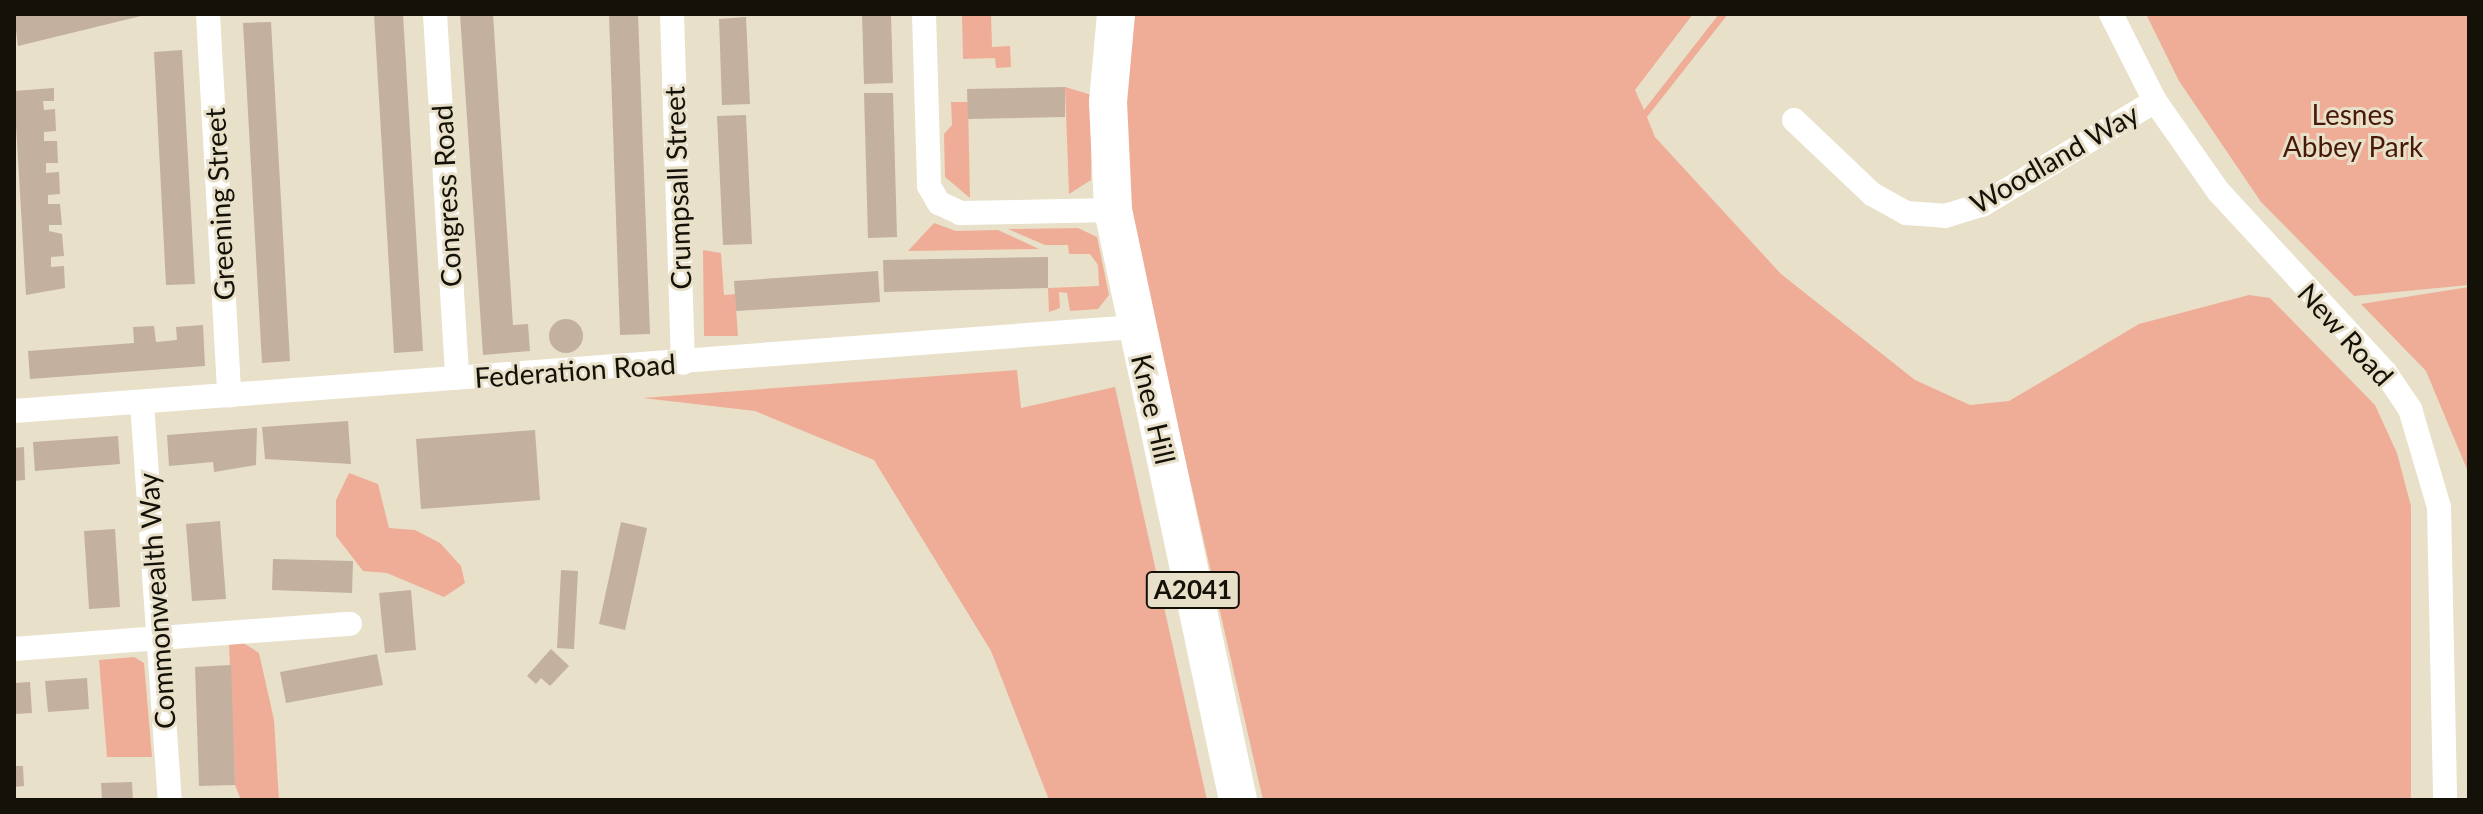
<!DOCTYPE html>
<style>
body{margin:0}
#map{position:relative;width:2483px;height:814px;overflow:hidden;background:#e8e0c9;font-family:Lato,sans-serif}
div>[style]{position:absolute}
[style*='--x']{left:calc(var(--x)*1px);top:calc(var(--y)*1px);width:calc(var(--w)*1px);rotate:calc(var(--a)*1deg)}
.green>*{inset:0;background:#efad98}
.building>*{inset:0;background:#c3b09f}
.round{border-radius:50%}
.street>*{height:24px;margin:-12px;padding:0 12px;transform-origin:12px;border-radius:12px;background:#fff}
.primary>*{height:38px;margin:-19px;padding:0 19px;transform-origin:19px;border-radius:19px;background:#fff}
span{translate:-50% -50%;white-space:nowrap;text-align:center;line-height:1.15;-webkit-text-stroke:6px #e8e0c9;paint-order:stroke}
.shield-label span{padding:2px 6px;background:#e8e0c9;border:2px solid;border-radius:6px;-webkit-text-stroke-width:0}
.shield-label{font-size:26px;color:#141109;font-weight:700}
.park-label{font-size:28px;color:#481908}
.street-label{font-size:28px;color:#141109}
.frame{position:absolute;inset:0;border:16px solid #141109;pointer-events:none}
</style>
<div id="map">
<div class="green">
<div style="clip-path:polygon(962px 14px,991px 14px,992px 47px,1010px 46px,1011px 67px,996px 68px,995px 58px,963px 59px)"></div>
<div style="clip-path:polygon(1135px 14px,1693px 14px,1635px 90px,1644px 110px,1719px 14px,1728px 14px,1647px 117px,1655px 137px,1781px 274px,1915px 380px,1970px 405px,2009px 401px,2139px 324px,2249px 295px,2270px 298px,2375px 405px,2397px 453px,2411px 506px,2411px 800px,1263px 800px,1129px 213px,1123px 102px)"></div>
<div style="clip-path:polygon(2146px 14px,2469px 14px,2469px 285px,2354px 296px,2261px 202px,2179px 81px)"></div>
<div style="clip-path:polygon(1065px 87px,1092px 95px,1091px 180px,1069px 194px)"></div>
<div style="clip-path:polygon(951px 102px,968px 102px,970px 198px,945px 177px,944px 134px,952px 125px)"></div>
<div style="clip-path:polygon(934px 223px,956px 231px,998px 230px,1039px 249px,908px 251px)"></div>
<div style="clip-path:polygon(1078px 228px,1097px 237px,1109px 295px,1098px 309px,1070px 311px,1067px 293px,1059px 292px,1060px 308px,1049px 312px,1048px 288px,1099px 286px,1098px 265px,1090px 254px,1069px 254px,1068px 245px,1045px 245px,1008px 229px)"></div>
<div style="clip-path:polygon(703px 250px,721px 253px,724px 295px,735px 294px,738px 336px,704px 336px)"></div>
<div style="clip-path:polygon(2469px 287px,2469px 474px,2426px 371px,2361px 304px)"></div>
<div style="clip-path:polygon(1017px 370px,1021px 408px,1115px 387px,1207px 800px,1049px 800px,991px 651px,874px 460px,755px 411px,643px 398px)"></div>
<div style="clip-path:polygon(349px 473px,378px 484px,389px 528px,415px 530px,440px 543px,461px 566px,465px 583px,444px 597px,387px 573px,363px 571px,336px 536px,336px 500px)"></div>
<div style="clip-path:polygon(242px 642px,259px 653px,274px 720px,279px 800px,241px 800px,235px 785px,229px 644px)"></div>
<div style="clip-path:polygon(134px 657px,144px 663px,152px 757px,107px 757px,99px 660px)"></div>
</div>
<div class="building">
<div style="clip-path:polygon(14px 14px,145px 14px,145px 15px,18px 46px)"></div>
<div style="clip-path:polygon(374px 14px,403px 14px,423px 351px,394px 353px)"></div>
<div style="clip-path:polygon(460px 14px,493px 14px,513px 325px,528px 324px,530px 351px,483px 355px)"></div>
<div style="clip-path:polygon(609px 14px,638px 14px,650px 334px,620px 335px)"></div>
<div style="clip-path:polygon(862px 14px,891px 14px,893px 83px,864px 84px)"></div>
<div style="clip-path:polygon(746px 17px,750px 104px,722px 105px,719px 19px)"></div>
<div style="clip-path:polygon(271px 22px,290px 361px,262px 363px,243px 23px)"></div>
<div style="clip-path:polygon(182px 50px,195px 284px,166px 285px,154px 52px)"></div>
<div style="clip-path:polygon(1065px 87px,1065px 117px,968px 119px,967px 89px)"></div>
<div style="clip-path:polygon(54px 88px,54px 101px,43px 101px,44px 110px,55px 109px,56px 131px,44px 132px,44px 141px,57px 141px,58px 163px,46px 163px,46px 173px,59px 172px,60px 194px,48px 195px,48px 204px,60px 204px,62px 225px,49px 225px,49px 231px,62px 234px,64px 256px,51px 257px,51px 267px,64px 266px,65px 288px,26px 295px,14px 91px)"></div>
<div style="clip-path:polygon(864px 93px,893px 93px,897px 237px,868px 238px)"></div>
<div style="clip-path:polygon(746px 115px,752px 244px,723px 245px,717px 116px)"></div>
<div style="clip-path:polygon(1048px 257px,1048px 288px,884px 292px,883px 260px)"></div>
<div style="clip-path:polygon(878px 271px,880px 302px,736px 311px,734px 281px)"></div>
<div class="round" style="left:549px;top:319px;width:34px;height:34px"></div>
<div style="clip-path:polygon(203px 325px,205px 366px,30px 379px,28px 351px,134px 343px,133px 327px,154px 326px,156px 342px,177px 340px,176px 327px)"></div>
<div style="clip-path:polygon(348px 421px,351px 464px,265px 459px,262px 427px)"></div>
<div style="clip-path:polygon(257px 428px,256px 465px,214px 472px,213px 462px,169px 466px,167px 435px)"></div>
<div style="clip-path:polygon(535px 430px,540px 500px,421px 509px,416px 439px)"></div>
<div style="clip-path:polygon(118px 436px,120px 464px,35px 471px,33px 442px)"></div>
<div style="clip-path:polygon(24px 447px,25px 480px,14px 481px,14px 448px)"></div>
<div style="clip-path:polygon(220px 521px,226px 599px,192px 601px,186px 524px)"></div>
<div style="clip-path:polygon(621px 522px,647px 528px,625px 630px,599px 624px)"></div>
<div style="clip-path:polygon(115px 529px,120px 607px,89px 609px,84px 531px)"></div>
<div style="clip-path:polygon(273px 559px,353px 561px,352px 593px,272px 590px)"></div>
<div style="clip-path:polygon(561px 570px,578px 571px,574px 649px,557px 648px)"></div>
<div style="clip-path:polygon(411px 590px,416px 650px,385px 653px,379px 593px)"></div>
<div style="clip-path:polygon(551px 649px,569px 666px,550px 686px,541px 678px,536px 684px,527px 676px)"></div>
<div style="clip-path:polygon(377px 654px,383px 685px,286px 703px,280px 672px)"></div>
<div style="clip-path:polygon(231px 665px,235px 785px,199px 786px,195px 667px)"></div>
<div style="clip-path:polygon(87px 678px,89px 709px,48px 712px,45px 681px)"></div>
<div style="clip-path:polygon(30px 682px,32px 713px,14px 714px,14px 683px)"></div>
<div style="clip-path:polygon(14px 766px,23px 766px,24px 786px,14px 787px)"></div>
<div style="clip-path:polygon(132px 782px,133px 800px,102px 800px,101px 783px)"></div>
</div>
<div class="street">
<div style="--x:208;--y:14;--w:382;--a:86.8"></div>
<div style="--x:435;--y:14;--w:364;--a:86.5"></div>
<div style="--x:672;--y:14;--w:349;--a:88.2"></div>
<div style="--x:924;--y:14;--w:172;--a:88.3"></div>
<div style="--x:929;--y:186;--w:20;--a:60"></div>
<div style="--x:939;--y:203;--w:23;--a:25"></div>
<div style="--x:960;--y:213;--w:153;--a:-1.1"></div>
<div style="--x:2111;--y:14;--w:97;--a:63.2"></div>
<div style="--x:2155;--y:101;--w:110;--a:55"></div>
<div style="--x:2218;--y:191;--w:246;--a:47.3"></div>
<div style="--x:2385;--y:372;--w:45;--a:56"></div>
<div style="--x:2410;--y:409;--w:102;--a:73.5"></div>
<div style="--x:2439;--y:507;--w:293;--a:88.8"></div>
<div style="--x:1794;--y:120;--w:108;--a:43.5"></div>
<div style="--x:1872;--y:194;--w:39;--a:29"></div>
<div style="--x:1906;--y:213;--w:39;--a:4"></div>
<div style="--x:1945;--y:216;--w:39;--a:-17"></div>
<div style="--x:1982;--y:205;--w:202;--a:-31"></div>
<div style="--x:142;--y:403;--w:398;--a:86"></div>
<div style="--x:14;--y:411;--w:1124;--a:-4.29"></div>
<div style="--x:14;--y:649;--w:337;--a:-4.3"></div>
</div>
<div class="primary">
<div style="--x:1116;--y:14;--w:88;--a:95.2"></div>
<div style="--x:1108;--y:102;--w:108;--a:87.3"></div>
<div style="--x:1113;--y:210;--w:603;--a:78.04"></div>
</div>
<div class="shield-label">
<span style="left:1193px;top:590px">A2041</span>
</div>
<div class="park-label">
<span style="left:2353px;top:130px">Lesnes<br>Abbey Park</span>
</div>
<div class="street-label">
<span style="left:2054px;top:158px;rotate:-30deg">Woodland Way</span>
<span style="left:677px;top:188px;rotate:-92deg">Crumpsall Street</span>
<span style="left:446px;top:196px;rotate:-93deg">Congress Road</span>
<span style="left:219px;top:204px;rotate:-93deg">Greening Street</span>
<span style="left:2346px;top:334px;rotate:48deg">New Road</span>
<span style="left:575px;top:370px;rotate:-4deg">Federation Road</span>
<span style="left:1154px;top:409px;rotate:77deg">Knee Hill</span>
<span style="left:156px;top:601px;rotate:-94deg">Commonwealth Way</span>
</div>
<div class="frame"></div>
</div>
